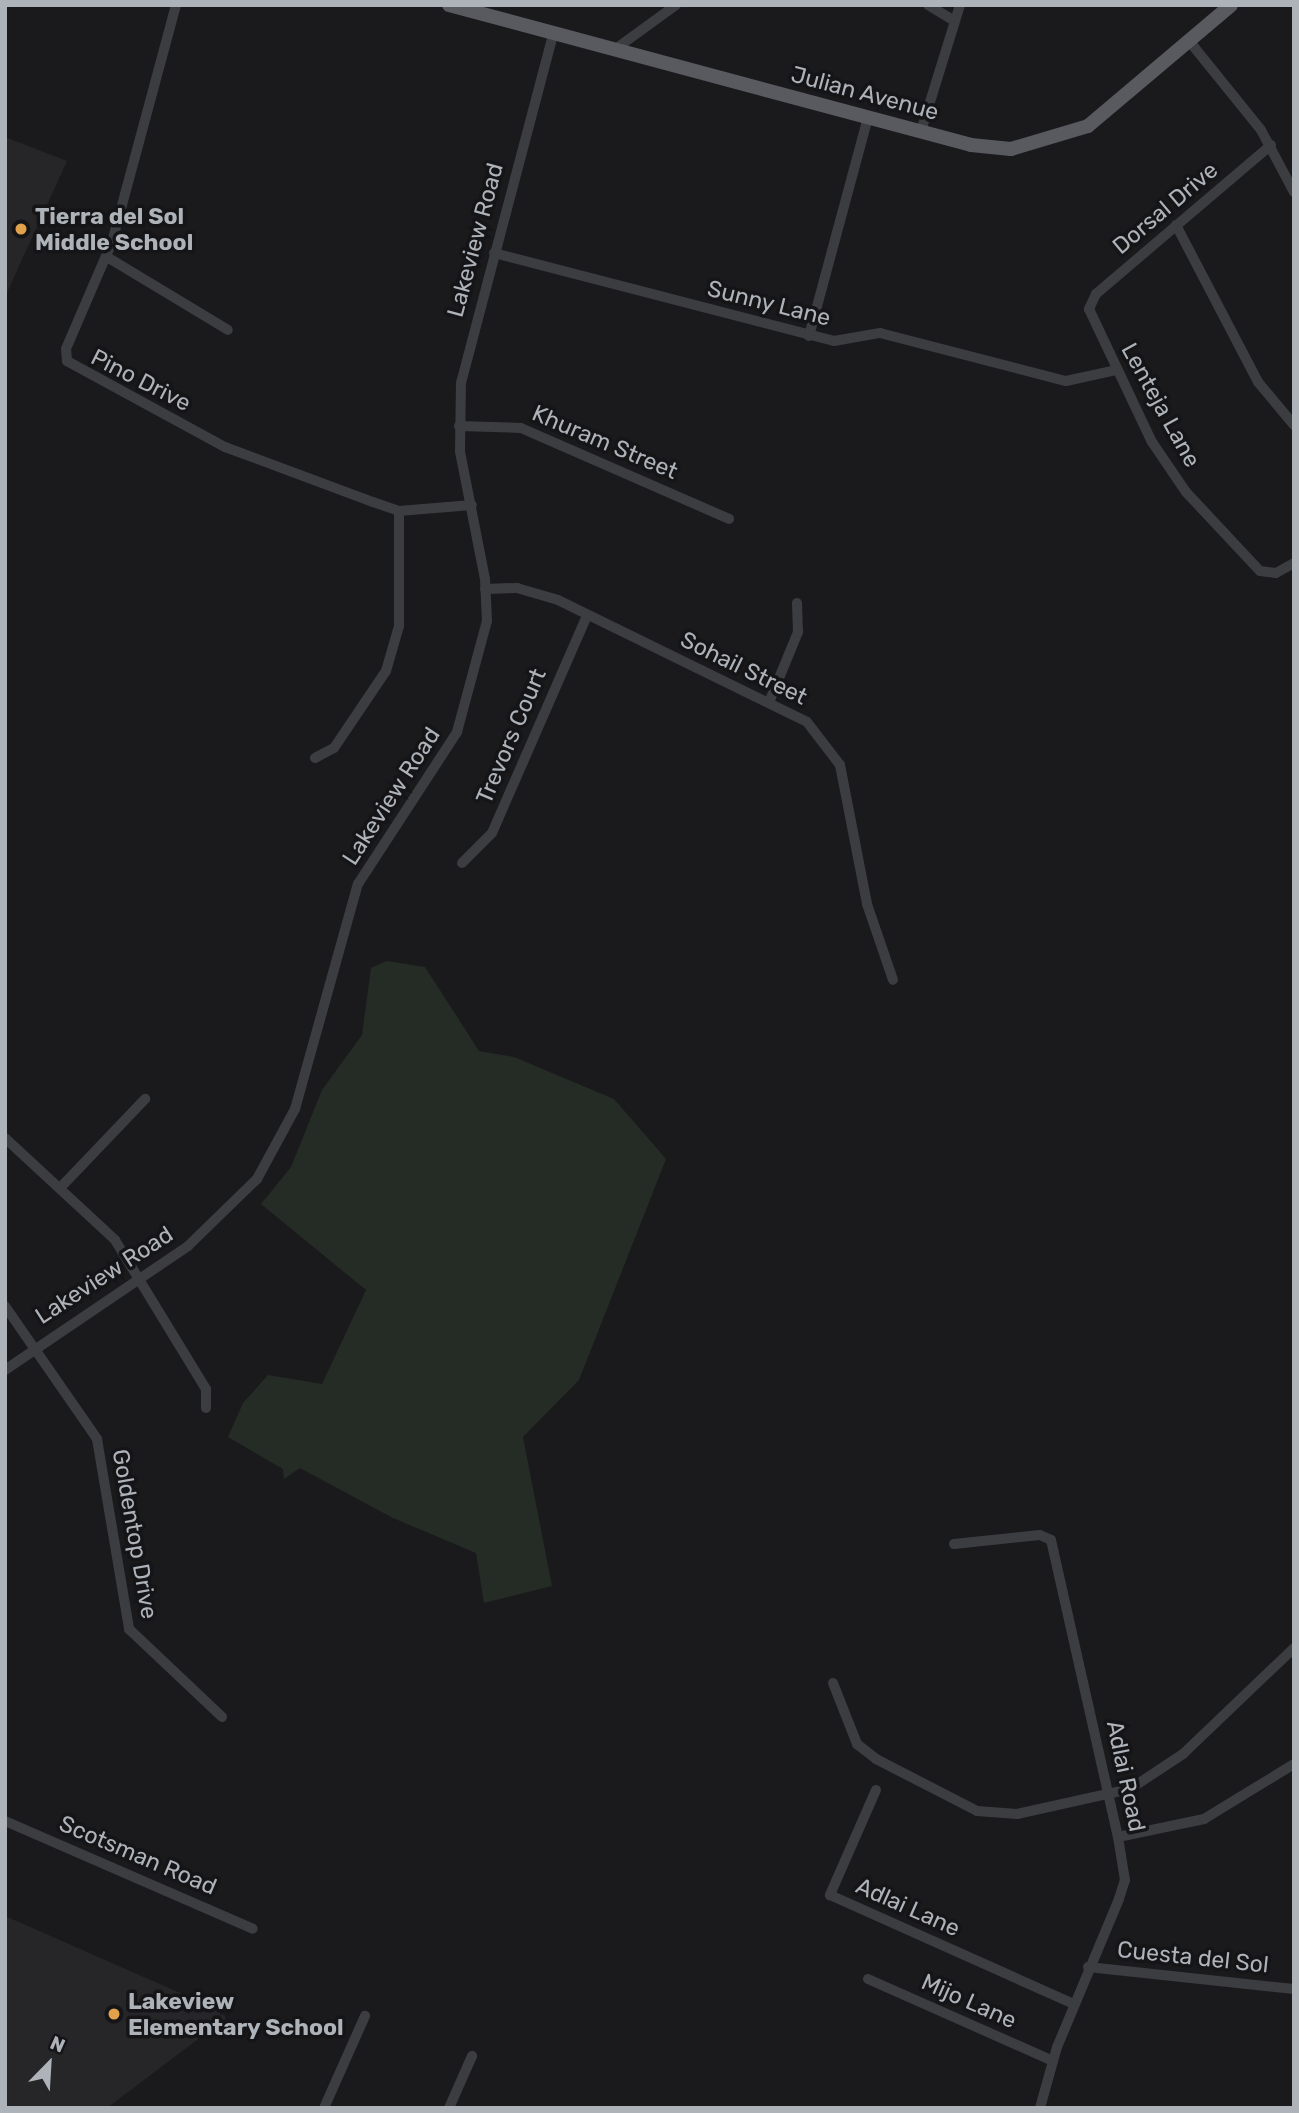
<!DOCTYPE html>
<style>
body{margin:0}
#map{position:relative;width:1299px;height:2113px;overflow:hidden;background:#1a1a1c;font-family:Rubik,sans-serif}
div>[style]{position:absolute}
[style*='--x']{left:calc(var(--x)*1px);top:calc(var(--y)*1px);width:calc(var(--w)*1px);rotate:calc(var(--a)*1deg)}
.built>*{inset:0;background:#262629}
.green>*{inset:0;background:#242c25}
.minor>*{height:10px;margin:-5px;padding:0 5px;transform-origin:5px;border-radius:5px;background:#3b3d41}
.major>*{height:14px;margin:-7px;padding:0 7px;transform-origin:7px;border-radius:7px;background:#585a5f}
.dots>*{width:19px;height:19px;translate:-50% -50%;box-sizing:border-box;border:4px solid #151517;border-radius:50%}
span{translate:-50% -50%;white-space:nowrap;text-align:center;line-height:1.15;-webkit-text-stroke:7px #151517;paint-order:stroke}
.street-label{font-size:23px;color:#aeb3ba}
.poi-label{font-size:23px;color:#aeb3ba;font-weight:700}
.left{translate:0 -50%;text-align:left}
.frame{position:absolute;inset:0;border:7px solid #aeb3ba;pointer-events:none}
.north{position:absolute;left:14px;top:2029px;width:70px;height:70px;-webkit-text-stroke:5px #151517;paint-order:stroke;rotate:24deg;font-size:19px;font-weight:700;line-height:28px;text-align:center;color:#aeb3ba}
.north::after{content:'';display:block;margin:auto;width:24px;height:32px;background:#aeb3ba;clip-path:polygon(50% 0,100% 100%,50% 72%,0 100%)}
</style>
<div id="map">
<div class="built">
<div style="clip-path:polygon(5px 137px,67px 161px,5px 297px)"></div>
<div style="clip-path:polygon(5px 1916px,219px 2010px,226px 2018px,107px 2108px,5px 2108px)"></div>
</div>
<div class="green">
<div style="clip-path:polygon(387px 961px,425px 967px,479px 1051px,514px 1057px,614px 1099px,666px 1159px,579px 1380px,523px 1437px,552px 1586px,484px 1603px,476px 1553px,393px 1518px,300px 1468px,284px 1479px,283px 1469px,228px 1437px,243px 1403px,268px 1375px,322px 1384px,366px 1290px,261px 1204px,291px 1167px,322px 1090px,362px 1035px,371px 968px)"></div>
</div>
<div class="minor">
<div style="--x:176;--y:5;--w:245;--a:105.1"></div>
<div style="--x:112;--y:242;--w:116;--a:113.3"></div>
<div style="--x:66;--y:349;--w:12;--a:85"></div>
<div style="--x:67;--y:361;--w:180;--a:28.6"></div>
<div style="--x:225;--y:447;--w:158;--a:20.4"></div>
<div style="--x:373;--y:502;--w:28;--a:19"></div>
<div style="--x:399;--y:511;--w:73;--a:-4.7"></div>
<div style="--x:928;--y:5;--w:27;--a:31"></div>
<div style="--x:1190;--y:42;--w:113;--a:51.1"></div>
<div style="--x:1261;--y:130;--w:70;--a:62"></div>
<div style="--x:614;--y:50;--w:77;--a:-36"></div>
<div style="--x:921;--y:131;--w:132;--a:-72.8"></div>
<div style="--x:1271;--y:145;--w:230;--a:139.6"></div>
<div style="--x:1096;--y:294;--w:17;--a:115"></div>
<div style="--x:1089;--y:309;--w:147;--a:64.7"></div>
<div style="--x:1152;--y:442;--w:60;--a:55.8"></div>
<div style="--x:1186;--y:492;--w:108;--a:46.9"></div>
<div style="--x:1260;--y:571;--w:16;--a:7"></div>
<div style="--x:1276;--y:573;--w:21;--a:-29"></div>
<div style="--x:1176;--y:225;--w:177;--a:62.4"></div>
<div style="--x:1258;--y:382;--w:56;--a:50.1"></div>
<div style="--x:494;--y:253;--w:351;--a:14.5"></div>
<div style="--x:834;--y:341;--w:47;--a:-9.9"></div>
<div style="--x:880;--y:333;--w:192;--a:14.5"></div>
<div style="--x:1066;--y:381;--w:51;--a:-12.4"></div>
<div style="--x:107;--y:257;--w:141;--a:31.1"></div>
<div style="--x:809;--y:336;--w:227;--a:-74.9"></div>
<div style="--x:459;--y:426;--w:62;--a:1.8"></div>
<div style="--x:521;--y:428;--w:227;--a:23.6"></div>
<div style="--x:485;--y:589;--w:32;--a:-2"></div>
<div style="--x:517;--y:588;--w:43;--a:16.3"></div>
<div style="--x:558;--y:600;--w:277;--a:26.1"></div>
<div style="--x:807;--y:722;--w:54;--a:52.5"></div>
<div style="--x:840;--y:765;--w:142;--a:79"></div>
<div style="--x:867;--y:904;--w:80;--a:71.1"></div>
<div style="--x:770;--y:700;--w:74;--a:-67.6"></div>
<div style="--x:798;--y:632;--w:29;--a:-92"></div>
<div style="--x:315;--y:758;--w:21;--a:-28"></div>
<div style="--x:334;--y:748;--w:93;--a:-56"></div>
<div style="--x:386;--y:671;--w:47;--a:-73.9"></div>
<div style="--x:399;--y:626;--w:115;--a:-90"></div>
<div style="--x:462;--y:863;--w:42;--a:-45"></div>
<div style="--x:492;--y:833;--w:235;--a:-66.4"></div>
<div style="--x:5;--y:1138;--w:150;--a:42.8"></div>
<div style="--x:115;--y:1240;--w:175;--a:58.6"></div>
<div style="--x:206;--y:1389;--w:19;--a:90"></div>
<div style="--x:61;--y:1187;--w:122;--a:-46.3"></div>
<div style="--x:5;--y:1306;--w:162;--a:55.3"></div>
<div style="--x:97;--y:1439;--w:193;--a:80.4"></div>
<div style="--x:129;--y:1629;--w:128;--a:43.4"></div>
<div style="--x:5;--y:1370;--w:221;--a:-34.1"></div>
<div style="--x:188;--y:1246;--w:96;--a:-44.2"></div>
<div style="--x:257;--y:1179;--w:80;--a:-61.5"></div>
<div style="--x:295;--y:1109;--w:234;--a:-74.4"></div>
<div style="--x:358;--y:884;--w:181;--a:-56.9"></div>
<div style="--x:457;--y:732;--w:115;--a:-74.9"></div>
<div style="--x:487;--y:621;--w:42;--a:-92.7"></div>
<div style="--x:485;--y:579;--w:130;--a:-101.1"></div>
<div style="--x:460;--y:451;--w:68;--a:-89.2"></div>
<div style="--x:461;--y:383;--w:361;--a:-75.2"></div>
<div style="--x:954;--y:1544;--w:86;--a:-6"></div>
<div style="--x:1040;--y:1535;--w:12;--a:24"></div>
<div style="--x:1051;--y:1540;--w:304;--a:77.3"></div>
<div style="--x:1118;--y:1837;--w:44;--a:80.8"></div>
<div style="--x:1125;--y:1880;--w:20;--a:108"></div>
<div style="--x:1119;--y:1899;--w:160;--a:112.7"></div>
<div style="--x:1057;--y:2047;--w:63;--a:105.6"></div>
<div style="--x:833;--y:1683;--w:66;--a:68.5"></div>
<div style="--x:857;--y:1744;--w:24;--a:38"></div>
<div style="--x:876;--y:1759;--w:114;--a:27.2"></div>
<div style="--x:977;--y:1811;--w:40;--a:4.3"></div>
<div style="--x:1017;--y:1814;--w:116;--a:-12.5"></div>
<div style="--x:1130;--y:1789;--w:64;--a:-33.4"></div>
<div style="--x:1183;--y:1754;--w:153;--a:-43.7"></div>
<div style="--x:876;--y:1790;--w:115;--a:113.7"></div>
<div style="--x:830;--y:1895;--w:267;--a:24.1"></div>
<div style="--x:5;--y:1821;--w:270;--a:23.5"></div>
<div style="--x:1118;--y:1837;--w:88;--a:-11.8"></div>
<div style="--x:1204;--y:1819;--w:105;--a:-31.4"></div>
<div style="--x:1088;--y:1967;--w:207;--a:6.1"></div>
<div style="--x:868;--y:1979;--w:202;--a:23.9"></div>
<div style="--x:324;--y:2108;--w:101;--a:-66"></div>
<div style="--x:449;--y:2108;--w:57;--a:-66.1"></div>
</div>
<div class="major">
<div style="--x:449;--y:5;--w:540;--a:15.01"></div>
<div style="--x:971;--y:145;--w:40;--a:5.7"></div>
<div style="--x:1011;--y:149;--w:80;--a:-16.6"></div>
<div style="--x:1088;--y:126;--w:187;--a:-40.2"></div>
</div>
<div class="dots">
<div style="left:21px;top:229px;background:#e2a24c"></div>
<div style="left:114px;top:2014px;background:#e2a24c"></div>
</div>
<div class="street-label">
<span style="left:865px;top:93px;rotate:15deg">Julian Avenue</span>
<span style="left:1165px;top:208px;rotate:-40deg">Dorsal Drive</span>
<span style="left:475px;top:240px;rotate:-75deg">Lakeview Road</span>
<span style="left:769px;top:303px;rotate:14deg">Sunny Lane</span>
<span style="left:141px;top:380px;rotate:27deg">Pino Drive</span>
<span style="left:1161px;top:405px;rotate:61deg">Lenteja Lane</span>
<span style="left:605px;top:442px;rotate:23deg">Khuram Street</span>
<span style="left:744px;top:668px;rotate:26deg">Sohail Street</span>
<span style="left:511px;top:736px;rotate:-67deg">Trevors Court</span>
<span style="left:391px;top:796px;rotate:-57deg">Lakeview Road</span>
<span style="left:104px;top:1275px;rotate:-33deg">Lakeview Road</span>
<span style="left:135px;top:1534px;rotate:80deg">Goldentop Drive</span>
<span style="left:1126px;top:1776px;rotate:78deg">Adlai Road</span>
<span style="left:138px;top:1855px;rotate:23deg">Scotsman Road</span>
<span style="left:908px;top:1907px;rotate:24deg">Adlai Lane</span>
<span style="left:1193px;top:1957px;rotate:6deg">Cuesta del Sol</span>
<span style="left:969px;top:2001px;rotate:24deg">Mijo Lane</span>
</div>
<div class="poi-label">
<span class="left" style="left:35px;top:229px">Tierra del Sol<br>Middle School</span>
<span class="left" style="left:128px;top:2014px">Lakeview<br>Elementary School</span>
</div>
<div class="frame"></div>
<div class="north">N</div>
</div>
